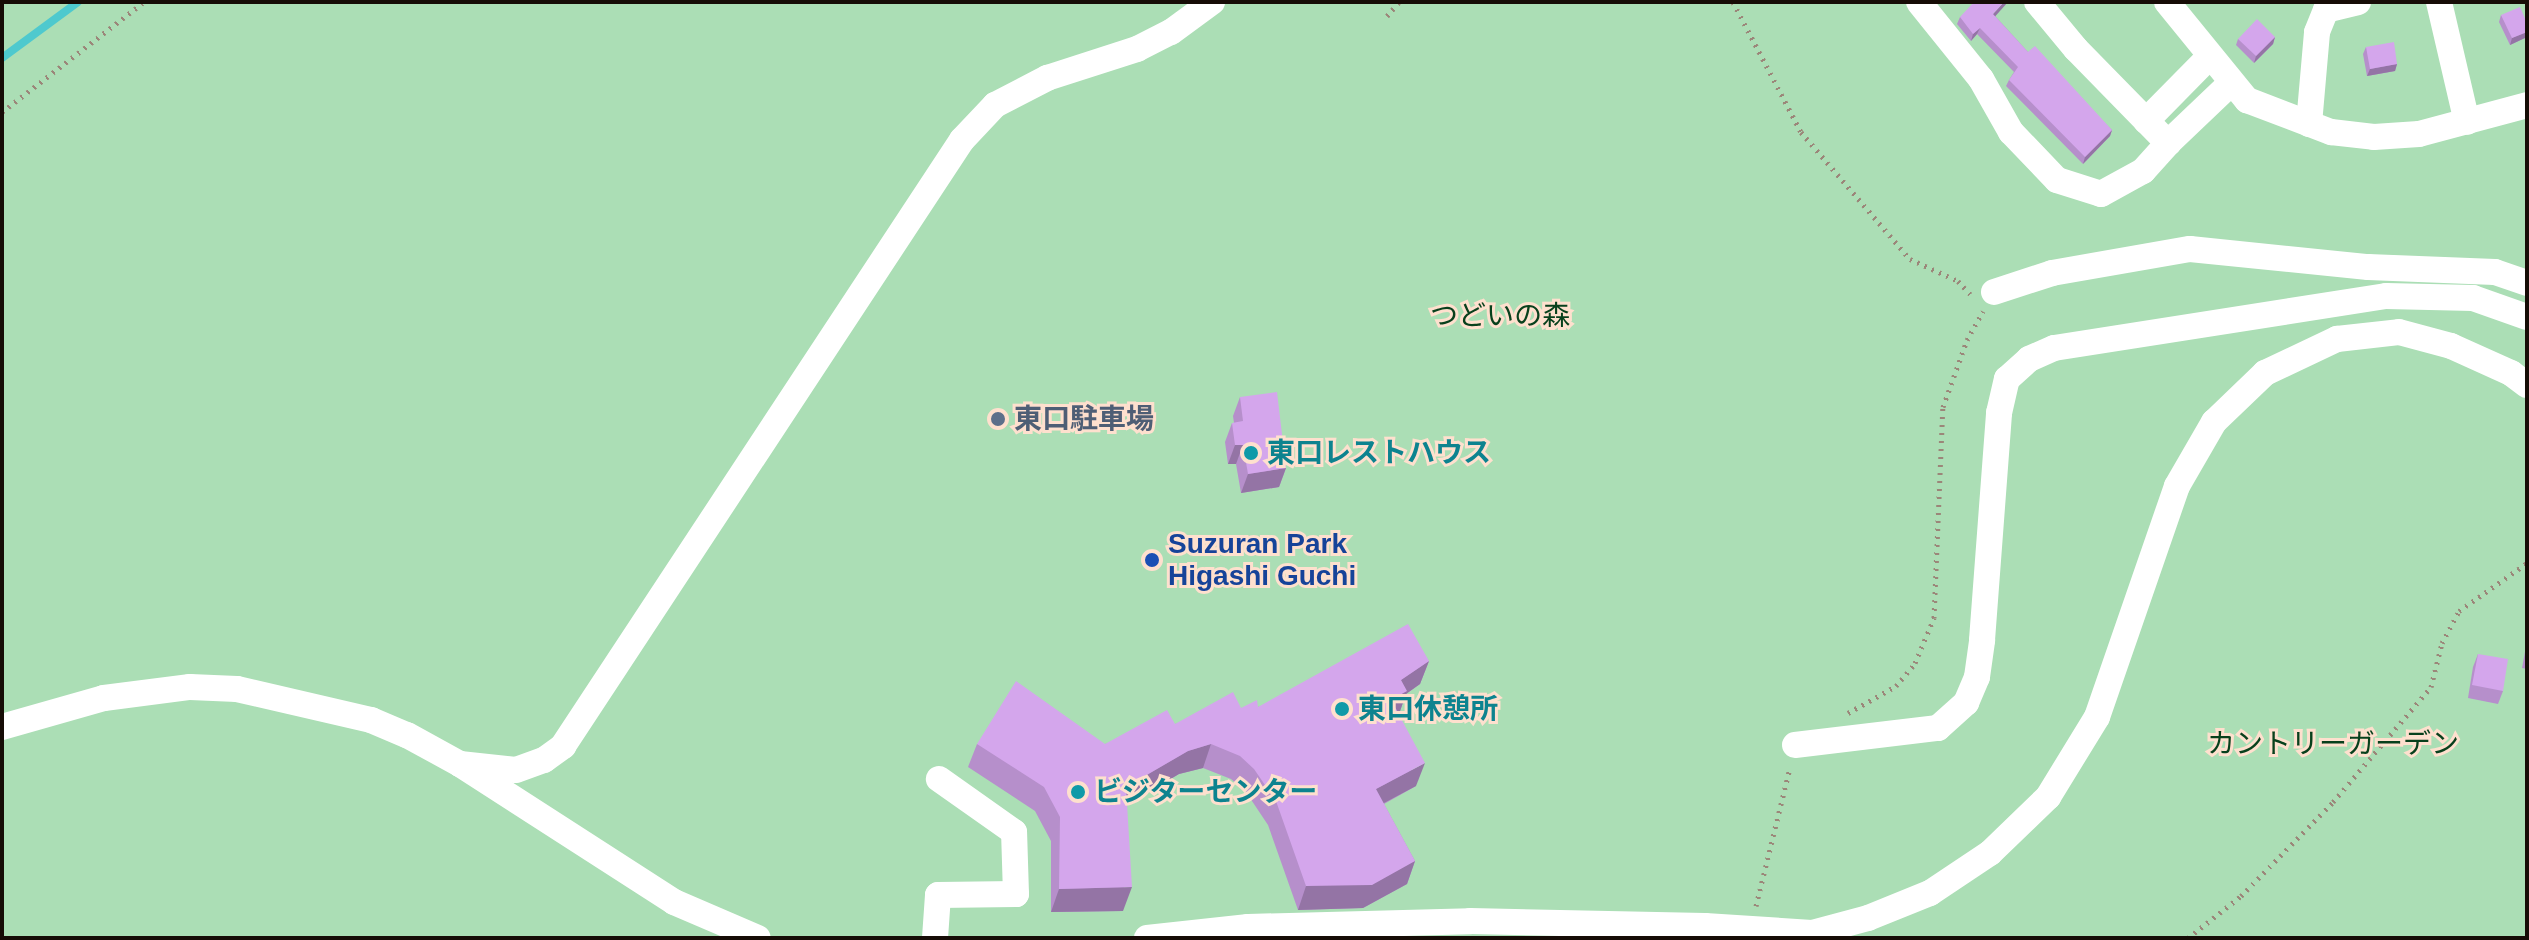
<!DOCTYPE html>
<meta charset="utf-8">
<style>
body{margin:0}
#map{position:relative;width:2529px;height:940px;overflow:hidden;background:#fee0ce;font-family:Helvetica,"Noto Sans JP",sans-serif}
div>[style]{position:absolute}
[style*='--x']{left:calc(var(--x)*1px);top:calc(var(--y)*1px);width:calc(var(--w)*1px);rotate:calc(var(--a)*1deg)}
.green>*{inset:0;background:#abdeb5}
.stream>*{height:8px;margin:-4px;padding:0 4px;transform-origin:4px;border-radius:4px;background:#4ec9ce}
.path>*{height:5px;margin-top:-2.5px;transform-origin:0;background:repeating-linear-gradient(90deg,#9b8679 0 2px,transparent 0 8px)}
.minor>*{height:26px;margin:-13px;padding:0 13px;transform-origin:13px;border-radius:13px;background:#fff}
.wall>*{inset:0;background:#b68fcb}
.shaded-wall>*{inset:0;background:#9474a5}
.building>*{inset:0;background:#d4a6ec}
.dots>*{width:22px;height:22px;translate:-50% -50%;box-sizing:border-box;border:4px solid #fee0ce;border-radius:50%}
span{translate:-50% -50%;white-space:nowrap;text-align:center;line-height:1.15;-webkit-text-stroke:6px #fee0ce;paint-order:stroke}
.park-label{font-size:28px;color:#08401c}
.service-label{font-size:28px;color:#4e5e75;font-weight:700}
.left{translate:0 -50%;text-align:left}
.culture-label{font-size:28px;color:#0d838f;font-weight:700}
.transit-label{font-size:28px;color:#164399;font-weight:700}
.frame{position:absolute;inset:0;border:4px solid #160c06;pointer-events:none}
</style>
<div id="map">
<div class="green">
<div style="clip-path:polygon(2px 2px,2527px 2px,2527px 938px,2px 938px)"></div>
</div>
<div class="stream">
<div style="--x:2;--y:58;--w:94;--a:-36.4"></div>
</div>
<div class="path">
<div style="--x:1733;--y:2;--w:147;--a:62.4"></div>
<div style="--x:1801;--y:132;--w:167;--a:49.4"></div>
<div style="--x:1910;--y:259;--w:53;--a:24.6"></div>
<div style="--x:1958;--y:281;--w:18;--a:47"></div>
<div style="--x:1387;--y:16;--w:18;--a:-49"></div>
<div style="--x:2;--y:112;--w:180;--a:-37.8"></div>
<div style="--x:1848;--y:713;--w:55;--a:-29.4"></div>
<div style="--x:1896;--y:686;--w:30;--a:-50"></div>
<div style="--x:1915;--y:663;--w:49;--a:-67.1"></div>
<div style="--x:1934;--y:618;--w:211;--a:-87.6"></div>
<div style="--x:1943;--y:407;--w:71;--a:-70.3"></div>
<div style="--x:1967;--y:340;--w:33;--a:-61"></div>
<div style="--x:1756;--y:906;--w:142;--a:-76.2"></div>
<div style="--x:2188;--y:938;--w:68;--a:-38.4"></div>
<div style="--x:2241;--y:896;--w:132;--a:-45.6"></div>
<div style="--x:2333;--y:802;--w:151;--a:-49.6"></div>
<div style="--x:2431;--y:687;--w:45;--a:-76"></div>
<div style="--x:2442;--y:643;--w:36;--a:-62"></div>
<div style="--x:2459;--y:611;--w:83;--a:-35.2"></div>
</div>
<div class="minor">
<div style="--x:1919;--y:2;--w:99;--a:51.2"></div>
<div style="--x:1981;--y:79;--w:61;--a:60.5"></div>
<div style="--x:2011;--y:132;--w:66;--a:46.2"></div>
<div style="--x:2057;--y:180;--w:46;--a:17.7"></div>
<div style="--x:2101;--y:194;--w:48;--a:-28.7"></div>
<div style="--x:2143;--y:171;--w:38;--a:-48"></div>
<div style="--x:2168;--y:143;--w:87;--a:-43.6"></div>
<div style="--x:2037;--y:2;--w:61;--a:50.3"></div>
<div style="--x:2076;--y:49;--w:132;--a:45.6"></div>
<div style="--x:2167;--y:2;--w:127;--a:50.8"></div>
<div style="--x:2247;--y:100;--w:90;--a:20.9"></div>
<div style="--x:2331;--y:132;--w:43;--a:6.6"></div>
<div style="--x:2374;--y:137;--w:45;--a:-3.8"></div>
<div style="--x:2419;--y:134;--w:112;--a:-15"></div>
<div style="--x:2439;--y:2;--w:123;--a:76.9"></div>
<div style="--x:2146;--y:121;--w:91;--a:-45.4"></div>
<div style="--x:2309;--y:124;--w:92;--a:-85"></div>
<div style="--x:2317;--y:32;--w:24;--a:-68"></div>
<div style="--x:2326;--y:10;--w:33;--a:-14"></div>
<div style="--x:1994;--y:292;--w:61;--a:-18.1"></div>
<div style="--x:2052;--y:273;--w:140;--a:-9.9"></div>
<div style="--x:2190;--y:249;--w:179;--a:5.8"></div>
<div style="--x:2368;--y:267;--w:127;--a:2.3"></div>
<div style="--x:2495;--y:272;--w:34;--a:19"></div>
<div style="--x:2;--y:727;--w:106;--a:-15.9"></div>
<div style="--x:104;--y:698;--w:87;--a:-7.3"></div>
<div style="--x:190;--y:687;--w:47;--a:2.4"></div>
<div style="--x:237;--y:689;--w:138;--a:13"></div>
<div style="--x:371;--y:720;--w:39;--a:23"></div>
<div style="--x:407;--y:735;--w:60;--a:28.7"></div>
<div style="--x:460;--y:764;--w:255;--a:32.8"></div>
<div style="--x:674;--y:902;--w:91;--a:23.2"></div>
<div style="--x:1795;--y:745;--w:144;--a:-6.8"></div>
<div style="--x:1938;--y:728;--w:38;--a:-42"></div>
<div style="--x:1966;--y:703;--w:28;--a:-67"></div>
<div style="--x:1977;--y:677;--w:37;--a:-82"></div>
<div style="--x:1982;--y:640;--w:228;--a:-85.7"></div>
<div style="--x:1999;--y:413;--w:35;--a:-77"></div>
<div style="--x:2007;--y:379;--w:30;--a:-42"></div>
<div style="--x:2029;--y:359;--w:27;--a:-24"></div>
<div style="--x:2054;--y:348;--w:336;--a:-8.9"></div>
<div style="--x:2386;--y:296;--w:87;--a:1.3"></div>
<div style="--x:2473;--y:298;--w:57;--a:19.4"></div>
<div style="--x:460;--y:764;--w:56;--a:6.1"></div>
<div style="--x:516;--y:770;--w:30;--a:-20"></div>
<div style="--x:544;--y:760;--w:24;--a:-36"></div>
<div style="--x:563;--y:746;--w:726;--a:-56.64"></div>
<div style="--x:962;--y:140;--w:48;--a:-46.7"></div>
<div style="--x:995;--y:105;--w:59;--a:-27.4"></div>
<div style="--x:1047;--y:78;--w:95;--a:-17.9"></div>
<div style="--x:1137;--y:49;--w:38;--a:-27"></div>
<div style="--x:1171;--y:32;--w:51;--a:-36.2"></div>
<div style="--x:935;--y:938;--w:43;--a:-86"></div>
<div style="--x:938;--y:895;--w:78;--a:-0.7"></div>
<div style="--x:1016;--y:894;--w:62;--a:-91.8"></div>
<div style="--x:1014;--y:832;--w:92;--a:-144.8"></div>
<div style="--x:1147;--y:938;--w:102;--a:-6.2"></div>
<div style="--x:1248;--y:927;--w:222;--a:-1.5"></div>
<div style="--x:1470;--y:921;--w:235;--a:1.2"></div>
<div style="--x:1705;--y:926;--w:107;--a:3.7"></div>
<div style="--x:1812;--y:933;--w:58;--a:-15"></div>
<div style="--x:1868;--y:918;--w:67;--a:-22"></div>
<div style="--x:1930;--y:893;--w:72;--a:-33.7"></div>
<div style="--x:1990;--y:853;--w:81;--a:-44"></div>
<div style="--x:2048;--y:797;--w:94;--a:-58.5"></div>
<div style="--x:2097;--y:717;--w:244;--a:-70.9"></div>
<div style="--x:2177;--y:486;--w:74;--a:-60"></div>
<div style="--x:2214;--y:422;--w:71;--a:-43.9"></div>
<div style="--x:2265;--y:373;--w:80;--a:-25.3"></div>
<div style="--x:2337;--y:339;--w:62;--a:-6.4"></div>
<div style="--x:2399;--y:332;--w:54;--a:15.1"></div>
<div style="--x:2451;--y:346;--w:66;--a:24.2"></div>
<div style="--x:2511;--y:373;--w:20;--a:37"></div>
</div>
<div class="wall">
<div style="clip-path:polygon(2501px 15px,2527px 23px,2527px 37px,2510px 45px,2499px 22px)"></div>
<div style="clip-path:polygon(1995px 16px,2028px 52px,2112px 130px,2110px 136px,2083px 164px,2006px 86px,2009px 80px,2014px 72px,1977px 34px,1971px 41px,1957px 24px,1960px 17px)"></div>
<div style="clip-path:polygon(2275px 37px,2273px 44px,2254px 63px,2236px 45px,2238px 39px)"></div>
<div style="clip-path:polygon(2366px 47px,2397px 64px,2395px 71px,2367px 76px,2363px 54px)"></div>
<div style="clip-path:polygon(1240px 397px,1286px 468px,1279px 487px,1241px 493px,1236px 464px,1228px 464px,1225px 442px,1232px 423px,1234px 423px,1233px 416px)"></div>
<div style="clip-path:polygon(2527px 641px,2527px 669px,2522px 668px)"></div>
<div style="clip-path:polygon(2478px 654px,2503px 691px,2498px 704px,2468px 698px,2473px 667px)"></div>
<div style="clip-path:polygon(1429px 661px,1420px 684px,1406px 694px,1399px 714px,1416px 786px,1384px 804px,1415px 861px,1407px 884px,1363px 908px,1298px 910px,1268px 825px,1246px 792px,1231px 779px,1203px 768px,1179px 774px,1127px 805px,1123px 911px,1051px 912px,1051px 841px,1035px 811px,968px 767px,977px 744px,1105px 744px,1175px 724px,1241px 708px,1258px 707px)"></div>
</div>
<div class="shaded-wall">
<div style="clip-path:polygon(2004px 2px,2008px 2px,1991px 21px,1993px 14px)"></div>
<div style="clip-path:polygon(1980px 28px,1977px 34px,1971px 41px,1973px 34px)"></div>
<div style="clip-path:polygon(2527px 32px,2527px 37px,2510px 45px,2512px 38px)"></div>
<div style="clip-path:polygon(2275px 37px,2273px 44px,2254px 63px,2256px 56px)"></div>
<div style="clip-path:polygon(2397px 64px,2395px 71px,2367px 76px,2370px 69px)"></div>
<div style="clip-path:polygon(2112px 130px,2110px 136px,2083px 164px,2085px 157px)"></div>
<div style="clip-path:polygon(1235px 445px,1243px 445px,1236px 464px,1228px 464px)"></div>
<div style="clip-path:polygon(1286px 468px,1279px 487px,1241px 493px,1248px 474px)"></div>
<div style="clip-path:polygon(1429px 661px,1420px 684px,1406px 694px,1399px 714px,1391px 700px,1401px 680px)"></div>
<div style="clip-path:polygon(1211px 744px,1203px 768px,1179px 774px,1118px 810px,1126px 787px,1188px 751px)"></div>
<div style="clip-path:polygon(1425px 763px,1416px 786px,1367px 812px,1376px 789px)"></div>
<div style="clip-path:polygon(1415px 861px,1407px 884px,1363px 908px,1298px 910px,1306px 886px)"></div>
<div style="clip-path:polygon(1132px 887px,1123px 911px,1051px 912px,1059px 889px)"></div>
</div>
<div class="building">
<div style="clip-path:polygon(1974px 2px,2004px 2px,1993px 14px,2028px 52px,2035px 46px,2112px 130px,2085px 157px,2009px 80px,2018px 67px,1980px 28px,1973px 34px,1960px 17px)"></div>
<div style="clip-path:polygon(2520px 7px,2527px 23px,2527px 32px,2512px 38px,2501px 15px)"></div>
<div style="clip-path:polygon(2257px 19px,2275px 37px,2256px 56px,2238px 39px)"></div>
<div style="clip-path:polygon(2394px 42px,2397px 64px,2370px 69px,2366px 47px)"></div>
<div style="clip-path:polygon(1277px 392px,1286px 468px,1248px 474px,1243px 445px,1235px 445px,1232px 423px,1243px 421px,1240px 397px)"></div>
<div style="clip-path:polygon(1408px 624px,1429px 661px,1401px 680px,1407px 691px,1391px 700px,1425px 763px,1376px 789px,1415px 861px,1372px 885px,1306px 886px,1276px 801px,1254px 769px,1240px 756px,1211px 744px,1188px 751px,1126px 787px,1132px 887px,1059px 889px,1060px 817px,1044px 787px,977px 744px,1016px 681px,1105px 744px,1167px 710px,1175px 724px,1233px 692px,1241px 708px,1257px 700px,1258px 707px)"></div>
<div style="clip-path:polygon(2478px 654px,2508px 659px,2503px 691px,2472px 685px)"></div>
</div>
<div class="dots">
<div style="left:998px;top:419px;background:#5c6f8a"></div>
<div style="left:1251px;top:453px;background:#0f9aa8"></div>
<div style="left:1152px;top:560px;background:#1a4fb4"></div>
<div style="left:1342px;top:709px;background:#0f9aa8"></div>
<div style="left:1078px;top:792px;background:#0f9aa8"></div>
</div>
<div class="park-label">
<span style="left:1500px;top:316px">つどいの森</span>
<span style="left:2333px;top:744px">カントリーガーデン</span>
</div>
<div class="service-label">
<span class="left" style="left:1014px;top:419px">東口駐車場</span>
</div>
<div class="culture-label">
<span class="left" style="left:1267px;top:453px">東口レストハウス</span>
<span class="left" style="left:1358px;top:709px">東口休憩所</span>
<span class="left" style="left:1094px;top:792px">ビジターセンター</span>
</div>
<div class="transit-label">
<span class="left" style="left:1168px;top:560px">Suzuran Park<br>Higashi Guchi</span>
</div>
<div class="frame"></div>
</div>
